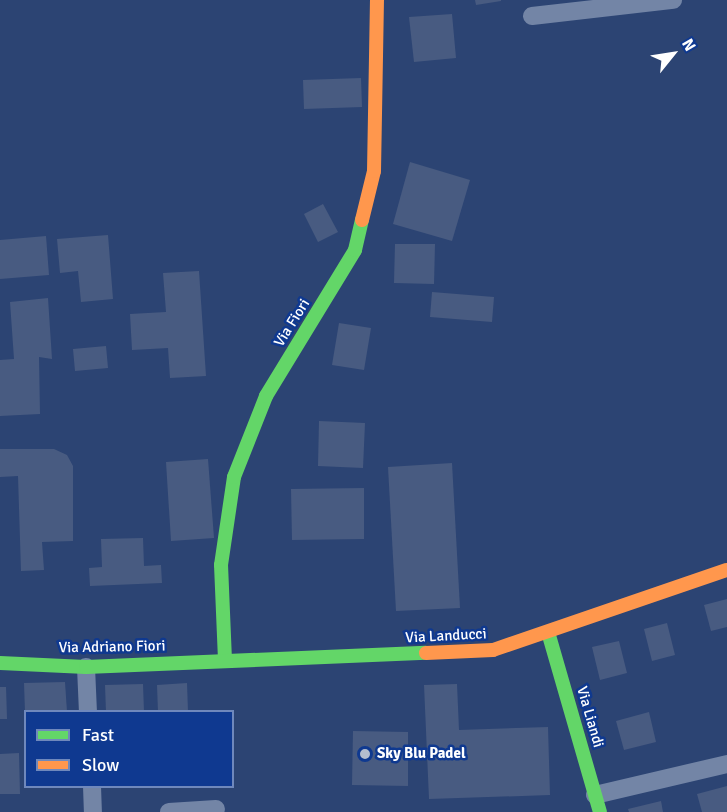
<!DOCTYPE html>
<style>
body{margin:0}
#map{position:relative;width:727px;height:812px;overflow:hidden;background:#2c4473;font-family:Signika,sans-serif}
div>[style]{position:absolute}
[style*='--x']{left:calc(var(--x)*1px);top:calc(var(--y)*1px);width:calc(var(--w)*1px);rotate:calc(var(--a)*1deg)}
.building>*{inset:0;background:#485b81}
.street>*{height:18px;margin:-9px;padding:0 9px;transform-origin:9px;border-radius:9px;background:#7385a6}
.fast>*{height:14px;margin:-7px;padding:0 7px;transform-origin:7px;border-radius:7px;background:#63d668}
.slow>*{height:14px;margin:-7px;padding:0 7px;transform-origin:7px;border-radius:7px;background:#ff974d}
.dots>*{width:16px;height:16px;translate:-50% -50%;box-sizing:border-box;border:3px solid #0f3990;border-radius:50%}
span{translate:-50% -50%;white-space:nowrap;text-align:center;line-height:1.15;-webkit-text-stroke:5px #0f3990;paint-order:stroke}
.street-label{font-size:15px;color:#fff}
.poi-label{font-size:15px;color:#fff;font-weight:700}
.left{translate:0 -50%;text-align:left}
.legend{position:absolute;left:24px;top:710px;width:210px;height:78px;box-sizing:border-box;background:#0f3990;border:2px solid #6f88bc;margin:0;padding:8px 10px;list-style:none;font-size:18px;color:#fff}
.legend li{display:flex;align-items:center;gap:12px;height:30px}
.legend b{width:30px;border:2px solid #6f88bc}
.north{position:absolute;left:643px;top:24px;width:60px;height:60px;-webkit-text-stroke:4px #0f3990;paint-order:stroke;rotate:60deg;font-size:16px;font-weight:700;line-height:24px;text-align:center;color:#fff}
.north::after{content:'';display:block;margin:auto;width:21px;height:27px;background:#fff;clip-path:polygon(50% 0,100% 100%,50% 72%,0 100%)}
</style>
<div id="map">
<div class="building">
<div style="clip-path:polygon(475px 0,501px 0,501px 1px,476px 5px)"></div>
<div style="clip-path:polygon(452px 14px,456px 58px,414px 62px,409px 17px)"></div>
<div style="clip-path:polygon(361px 78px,362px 107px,304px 109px,303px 80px)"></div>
<div style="clip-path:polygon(410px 162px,470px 180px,452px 241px,393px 224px)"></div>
<div style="clip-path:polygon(323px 204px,338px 232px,318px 242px,304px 214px)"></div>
<div style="clip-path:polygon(108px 235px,113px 299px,81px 302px,78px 271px,60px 273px,57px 239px)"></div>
<div style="clip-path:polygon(46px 236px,49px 275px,0 279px,0 240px)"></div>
<div style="clip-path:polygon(395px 244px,435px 244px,434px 284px,394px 283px)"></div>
<div style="clip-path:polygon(199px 271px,206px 376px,170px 378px,168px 348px,132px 350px,130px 314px,166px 312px,163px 273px)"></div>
<div style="clip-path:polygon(432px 292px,494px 297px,492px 322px,430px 317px)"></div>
<div style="clip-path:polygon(48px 298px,52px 359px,39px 357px,40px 414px,0 416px,0 360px,14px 359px,10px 302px)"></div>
<div style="clip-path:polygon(339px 323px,371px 328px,364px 370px,332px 365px)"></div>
<div style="clip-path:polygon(106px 346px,108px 368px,75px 371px,73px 349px)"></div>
<div style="clip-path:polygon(319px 421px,365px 423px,363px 468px,318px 466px)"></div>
<div style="clip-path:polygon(0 449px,54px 449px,67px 455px,73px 466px,73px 541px,42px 542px,44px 570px,21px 571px,18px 476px,0 477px)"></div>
<div style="clip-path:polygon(208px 459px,214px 538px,171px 541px,166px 462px)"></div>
<div style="clip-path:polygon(452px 463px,460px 608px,396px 611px,388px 467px)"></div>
<div style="clip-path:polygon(364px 488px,364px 539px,292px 540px,291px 489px)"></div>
<div style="clip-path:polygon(143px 538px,144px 566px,161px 565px,162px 583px,90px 586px,89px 568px,102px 567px,101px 539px)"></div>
<div style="clip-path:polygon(727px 599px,727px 627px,711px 631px,704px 605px)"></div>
<div style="clip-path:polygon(667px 623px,675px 655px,652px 661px,644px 629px)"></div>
<div style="clip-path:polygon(619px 641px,627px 673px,600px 680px,592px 647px)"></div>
<div style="clip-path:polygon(65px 682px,67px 712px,25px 712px,24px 683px)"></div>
<div style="clip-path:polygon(187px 683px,188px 712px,158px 712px,157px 685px)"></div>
<div style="clip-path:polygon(143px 684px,144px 712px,106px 712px,105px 685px)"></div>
<div style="clip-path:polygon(457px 684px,459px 730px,548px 727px,550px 795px,429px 799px,424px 685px)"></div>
<div style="clip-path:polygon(0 687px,6px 687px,7px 719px,0 719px)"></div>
<div style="clip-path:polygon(649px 712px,656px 742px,624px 750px,616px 721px)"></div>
<div style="clip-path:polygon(353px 731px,408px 732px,408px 786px,352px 785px)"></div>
<div style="clip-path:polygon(19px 753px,20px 794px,0 794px,0 754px)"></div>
<div style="clip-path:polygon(727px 786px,727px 812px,702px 812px,697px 794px)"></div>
<div style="clip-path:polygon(661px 801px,663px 812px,629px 812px,628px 809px)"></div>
</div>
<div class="street">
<div style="--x:532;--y:16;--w:142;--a:-6.5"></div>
<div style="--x:86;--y:667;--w:45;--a:87.5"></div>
<div style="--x:92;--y:786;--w:26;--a:88"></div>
<div style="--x:595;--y:795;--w:136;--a:-13.2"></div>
<div style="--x:169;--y:812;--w:47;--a:-3.7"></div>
</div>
<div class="fast">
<div style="--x:548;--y:632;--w:187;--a:73.9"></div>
<div style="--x:225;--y:660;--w:95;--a:-92.4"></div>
<div style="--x:221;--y:565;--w:89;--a:-81.6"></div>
<div style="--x:234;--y:477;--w:87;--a:-68.4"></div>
<div style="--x:266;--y:396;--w:171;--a:-58.6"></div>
<div style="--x:355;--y:250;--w:31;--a:-77"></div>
<div style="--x:0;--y:663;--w:86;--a:2.7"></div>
<div style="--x:86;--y:667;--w:340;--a:-2.4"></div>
</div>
<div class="slow">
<div style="--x:362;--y:220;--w:50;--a:-76.2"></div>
<div style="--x:374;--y:171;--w:171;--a:-89"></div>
<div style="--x:426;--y:653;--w:67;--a:-2.6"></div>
<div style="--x:493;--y:650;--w:247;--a:-18.9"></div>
</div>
<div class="dots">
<div style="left:365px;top:754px;background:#b5bece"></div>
</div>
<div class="street-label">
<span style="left:292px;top:323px;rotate:-58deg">Via Fiori</span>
<span style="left:446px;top:636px;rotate:-3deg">Via Landucci</span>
<span style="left:112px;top:647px;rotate:-1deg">Via Adriano Fiori</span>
<span style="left:590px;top:717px;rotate:74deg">Via Liandi</span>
</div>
<div class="poi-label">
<span class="left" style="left:377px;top:754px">Sky Blu Padel</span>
</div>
<ul class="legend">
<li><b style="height:8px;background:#63d668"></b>Fast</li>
<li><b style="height:8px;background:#ff974d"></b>Slow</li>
</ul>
<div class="north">N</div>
</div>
